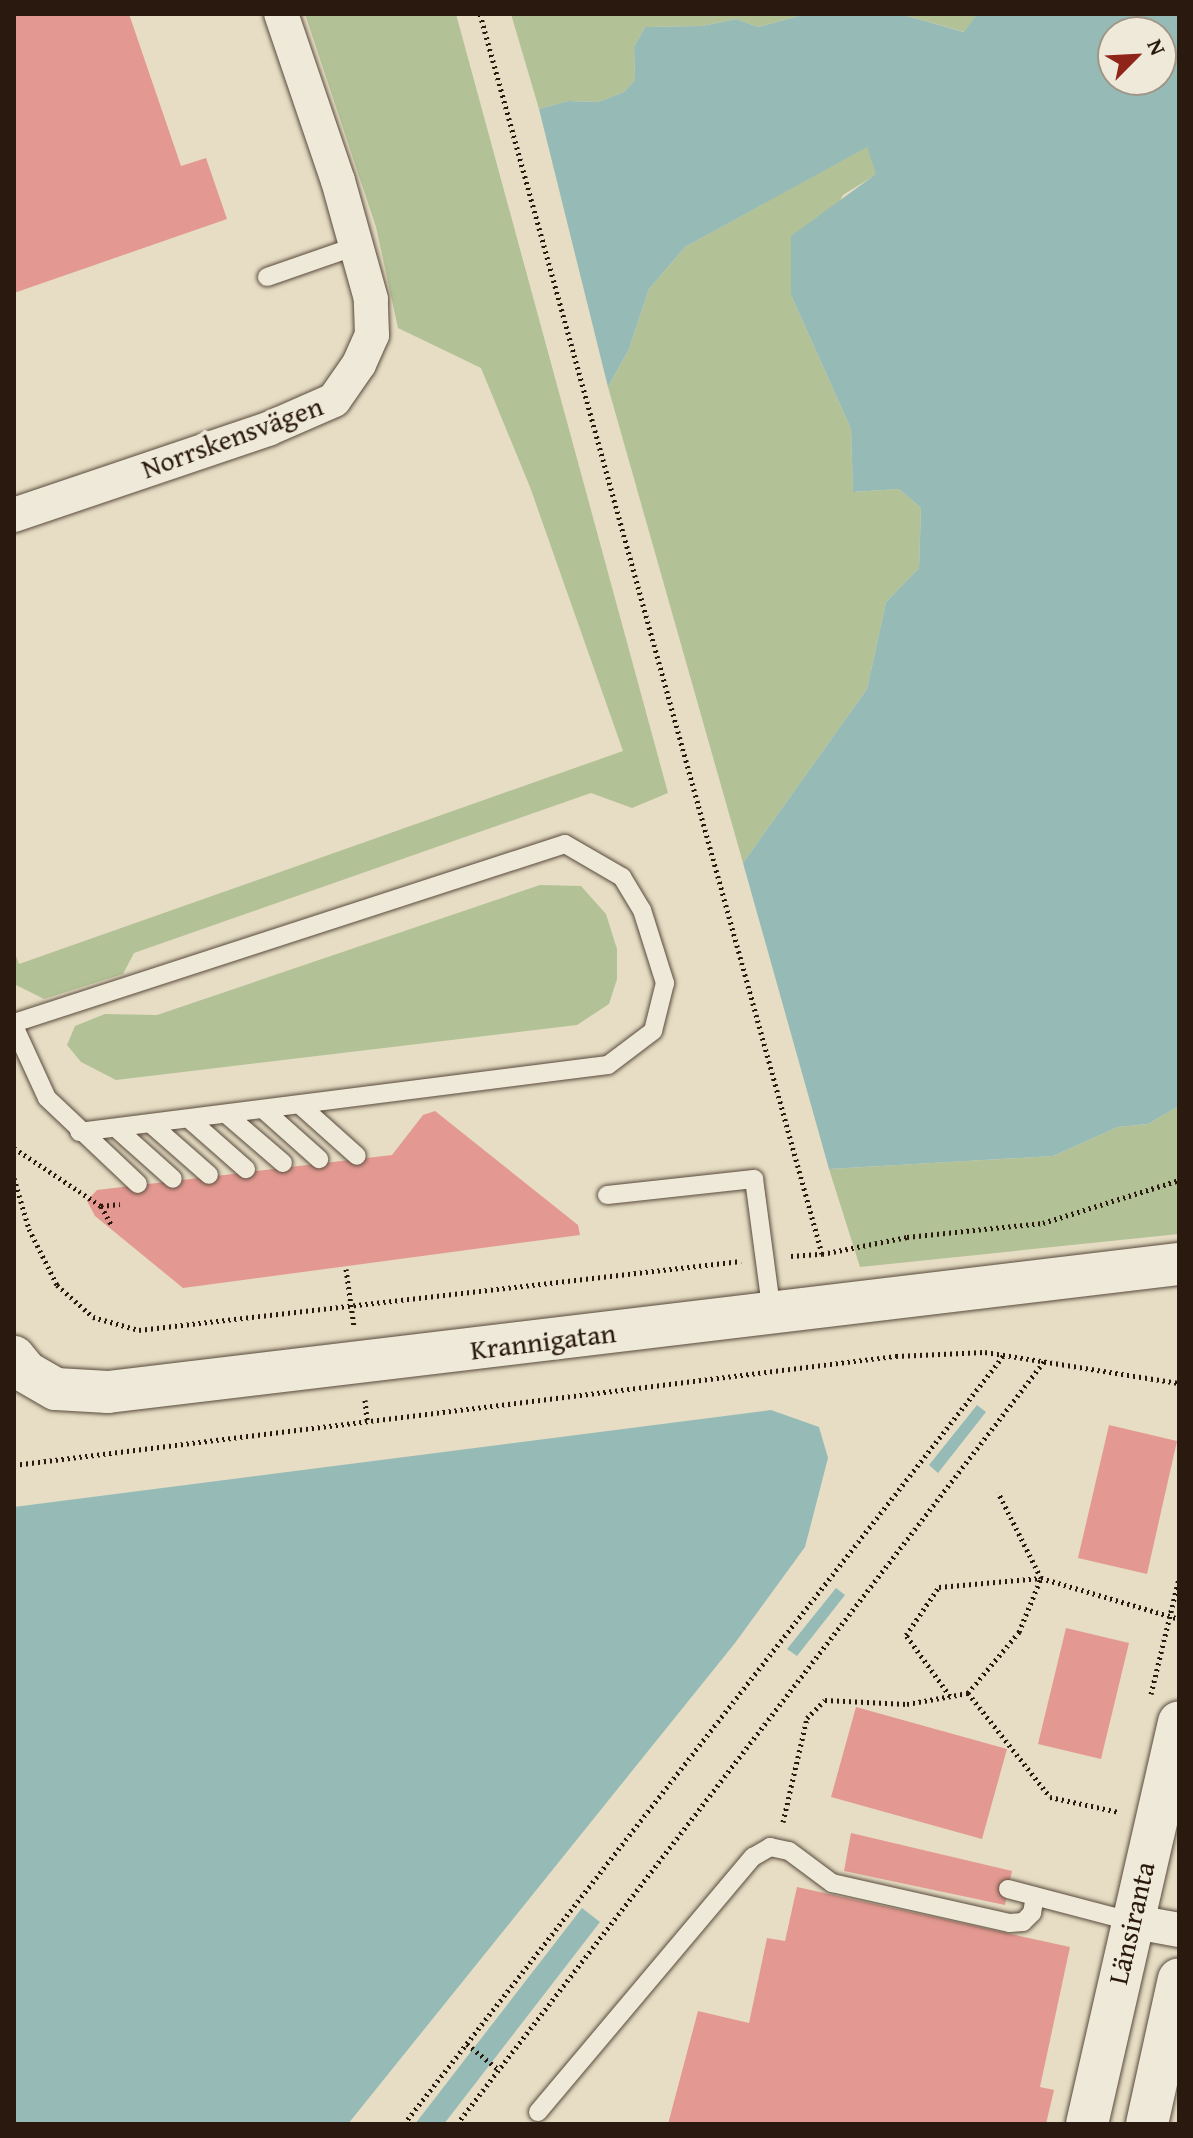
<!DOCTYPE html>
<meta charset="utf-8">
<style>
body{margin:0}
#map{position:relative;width:1193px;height:2138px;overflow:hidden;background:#e6ddc4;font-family:"Gentium Book Plus",serif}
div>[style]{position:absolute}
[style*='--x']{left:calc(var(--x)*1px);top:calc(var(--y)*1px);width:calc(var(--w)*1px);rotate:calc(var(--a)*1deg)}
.green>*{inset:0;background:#b3c296}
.water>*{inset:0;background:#96bbb7}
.building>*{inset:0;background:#e39991}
.path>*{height:5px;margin-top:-2.5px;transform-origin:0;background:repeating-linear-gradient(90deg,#2a190e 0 2px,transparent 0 6px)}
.roads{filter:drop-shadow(0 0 2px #594a3c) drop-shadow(0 0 2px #594a3c)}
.service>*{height:18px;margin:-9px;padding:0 9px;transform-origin:9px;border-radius:9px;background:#efe9d9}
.minor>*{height:34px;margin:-17px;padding:0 17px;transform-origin:17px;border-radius:17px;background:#efe9d9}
.tertiary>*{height:42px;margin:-21px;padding:0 21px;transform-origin:21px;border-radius:21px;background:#efe9d9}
span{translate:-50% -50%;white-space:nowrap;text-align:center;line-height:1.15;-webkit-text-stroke:8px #efe9d9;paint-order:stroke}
.street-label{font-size:28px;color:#2a190e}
.frame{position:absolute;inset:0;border:16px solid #2a190e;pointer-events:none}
.north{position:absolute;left:1097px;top:16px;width:80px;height:80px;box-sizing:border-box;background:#efe9d9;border:2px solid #a09688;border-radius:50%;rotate:66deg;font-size:22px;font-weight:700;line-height:32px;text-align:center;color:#2a190e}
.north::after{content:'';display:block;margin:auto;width:28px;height:36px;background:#8f2418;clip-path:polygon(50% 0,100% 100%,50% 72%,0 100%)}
</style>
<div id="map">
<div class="green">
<div style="clip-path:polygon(305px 14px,456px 14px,668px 793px,632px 808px,591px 793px,134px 953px,123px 974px,44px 999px,14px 984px,14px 951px,19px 964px,623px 751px,530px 487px,481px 368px,398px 328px,376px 227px)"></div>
<div style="clip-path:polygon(511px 14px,806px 14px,758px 27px,736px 19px,702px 26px,645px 27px,634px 47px,635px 80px,624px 92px,598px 102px,568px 101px,539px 109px)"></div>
<div style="clip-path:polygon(900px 14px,977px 14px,965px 32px)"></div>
<div style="clip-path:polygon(867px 146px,877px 174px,843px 195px,791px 295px,851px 429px,853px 492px,899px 489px,921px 508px,919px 568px,886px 602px,867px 689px,743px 863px,608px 387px,629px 349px,649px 289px,685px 247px)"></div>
<div style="clip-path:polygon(540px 885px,581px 886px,606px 914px,617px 949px,617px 979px,609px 1004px,577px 1025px,116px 1080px,81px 1062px,67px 1045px,75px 1026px,105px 1014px,157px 1015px)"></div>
<div style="clip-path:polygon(1179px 1106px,1179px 1234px,860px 1267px,829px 1169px,1053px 1156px,1118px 1127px,1148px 1124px)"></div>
</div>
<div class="water">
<div style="clip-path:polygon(evenodd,806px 14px,900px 14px,964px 32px,977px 14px,1179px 14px,1179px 1106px,1148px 1124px,1118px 1127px,1053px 1156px,829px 1169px,743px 863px,867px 689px,886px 602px,919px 568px,921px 508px,899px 489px,853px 492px,851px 429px,791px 295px,791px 236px,876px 174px,867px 147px,685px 247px,649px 289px,629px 349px,608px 387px,539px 109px,568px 101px,598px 102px,624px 92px,635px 80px,634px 47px,645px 27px,702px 26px,736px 19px,758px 27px,806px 14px,1113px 32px,1161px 32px,1161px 80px,1113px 80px,1113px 32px)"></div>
<div style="clip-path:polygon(977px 1405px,986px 1412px,938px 1473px,929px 1465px)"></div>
<div style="clip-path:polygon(771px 1410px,819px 1427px,828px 1458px,805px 1547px,735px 1643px,348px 2124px,14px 2124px,14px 1507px)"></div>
<div style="clip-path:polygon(836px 1588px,845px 1595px,797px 1656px,787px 1649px)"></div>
<div style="clip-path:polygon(582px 1908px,600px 1922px,444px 2124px,415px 2124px)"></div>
</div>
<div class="building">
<div style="clip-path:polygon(14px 14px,129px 14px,181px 166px,206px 158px,227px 219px,14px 293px)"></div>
<div style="clip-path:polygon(435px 1111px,578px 1225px,580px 1235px,183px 1288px,95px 1216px,87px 1201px,97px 1190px,392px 1155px,423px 1115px)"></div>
<div style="clip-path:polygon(1109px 1425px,1177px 1441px,1147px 1574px,1078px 1558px)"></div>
<div style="clip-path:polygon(1066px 1628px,1129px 1643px,1101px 1759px,1038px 1744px)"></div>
<div style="clip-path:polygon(856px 1707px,1007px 1749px,982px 1839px,831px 1797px)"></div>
<div style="clip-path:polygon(851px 1833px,1012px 1871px,1005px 1905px,844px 1871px)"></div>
<div style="clip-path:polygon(797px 1887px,1070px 1947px,1040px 2087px,1054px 2090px,1046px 2124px,668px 2124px,698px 2011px,749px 2023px,767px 1938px,785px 1941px)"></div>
</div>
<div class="path">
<div style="--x:480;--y:14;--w:1286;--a:74.58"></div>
<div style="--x:822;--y:1254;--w:87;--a:-11.3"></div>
<div style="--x:907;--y:1237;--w:137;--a:-5.9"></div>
<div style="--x:1043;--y:1223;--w:143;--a:-17.5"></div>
<div style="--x:14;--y:1148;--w:105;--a:33.7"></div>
<div style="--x:101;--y:1206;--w:21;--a:61"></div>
<div style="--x:14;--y:1178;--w:53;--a:73.6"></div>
<div style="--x:29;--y:1229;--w:63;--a:63.4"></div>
<div style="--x:57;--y:1285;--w:48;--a:41.6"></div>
<div style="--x:93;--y:1317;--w:48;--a:15.8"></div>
<div style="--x:139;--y:1330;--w:606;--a:-6.54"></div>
<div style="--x:101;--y:1206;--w:19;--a:-6"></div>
<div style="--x:791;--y:1256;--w:31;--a:-4"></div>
<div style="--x:346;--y:1269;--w:59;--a:82.1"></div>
<div style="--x:365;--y:1400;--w:20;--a:84"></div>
<div style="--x:14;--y:1465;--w:889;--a:-7.05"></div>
<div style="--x:896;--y:1356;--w:89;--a:-2.6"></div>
<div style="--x:985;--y:1352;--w:196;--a:9.1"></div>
<div style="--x:968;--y:1693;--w:132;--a:51.7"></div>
<div style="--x:1050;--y:1797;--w:71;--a:12.3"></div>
<div style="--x:1151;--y:1694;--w:119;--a:-76.4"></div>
<div style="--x:950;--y:1696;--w:75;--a:-125.8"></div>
<div style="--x:906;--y:1635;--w:58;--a:-55.5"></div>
<div style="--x:939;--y:1587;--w:102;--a:-5"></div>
<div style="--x:1041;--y:1578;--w:144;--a:16.5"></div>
<div style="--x:783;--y:1822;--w:107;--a:-77"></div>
<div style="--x:807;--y:1718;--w:25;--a:-45"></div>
<div style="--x:825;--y:1700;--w:82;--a:2.8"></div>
<div style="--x:907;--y:1704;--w:62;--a:-10.2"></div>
<div style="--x:968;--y:1693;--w:80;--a:-50.1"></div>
<div style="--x:1019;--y:1632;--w:58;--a:-67.8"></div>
<div style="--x:1041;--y:1578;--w:96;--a:-116.6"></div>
<div style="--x:467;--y:2044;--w:41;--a:39.1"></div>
<div style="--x:404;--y:2124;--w:975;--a:-52.04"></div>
<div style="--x:457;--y:2124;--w:965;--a:-52.41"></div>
</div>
<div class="roads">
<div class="service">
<div style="--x:267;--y:277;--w:94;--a:-19.2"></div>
<div style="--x:14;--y:1023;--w:579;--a:-18"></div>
<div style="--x:565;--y:844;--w:66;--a:30.1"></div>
<div style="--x:622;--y:877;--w:39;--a:59"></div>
<div style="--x:642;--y:910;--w:77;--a:72.5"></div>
<div style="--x:665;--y:983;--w:49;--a:104"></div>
<div style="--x:653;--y:1031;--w:56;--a:142.9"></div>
<div style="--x:608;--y:1065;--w:533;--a:172.78"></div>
<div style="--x:14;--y:1026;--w:79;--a:65.4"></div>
<div style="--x:47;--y:1098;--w:125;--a:43.4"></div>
<div style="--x:300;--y:1105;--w:76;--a:41.8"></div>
<div style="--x:264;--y:1110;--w:74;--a:41.7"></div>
<div style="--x:226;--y:1114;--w:75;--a:40.7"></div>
<div style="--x:189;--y:1119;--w:76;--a:41.3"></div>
<div style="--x:151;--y:1124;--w:77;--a:41.3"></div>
<div style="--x:116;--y:1128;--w:76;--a:41.8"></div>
<div style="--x:607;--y:1195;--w:148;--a:-6.2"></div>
<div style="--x:754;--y:1179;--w:136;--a:82.4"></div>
<div style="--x:1008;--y:1889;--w:126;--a:14.7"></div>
<div style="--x:538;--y:2112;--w:334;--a:-49.9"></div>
<div style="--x:753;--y:1857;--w:20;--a:-30"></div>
<div style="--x:770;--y:1847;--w:19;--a:12"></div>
<div style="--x:789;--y:1851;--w:54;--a:36.7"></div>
<div style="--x:832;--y:1883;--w:182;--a:12.7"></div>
<div style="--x:1010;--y:1923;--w:13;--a:-4"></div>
<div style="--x:1023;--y:1922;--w:13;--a:-45"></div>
<div style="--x:1032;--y:1913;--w:17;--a:-80"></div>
</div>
<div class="minor">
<div style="--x:14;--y:515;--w:268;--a:-18.7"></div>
<div style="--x:268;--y:429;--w:72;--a:-23.7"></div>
<div style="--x:334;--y:400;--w:44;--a:-55.2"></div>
<div style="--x:359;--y:364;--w:32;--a:-66"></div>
<div style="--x:372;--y:335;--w:36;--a:-92"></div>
<div style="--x:371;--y:299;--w:123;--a:-105.6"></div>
<div style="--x:338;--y:181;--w:176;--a:-108.8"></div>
<div style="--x:1130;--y:1921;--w:50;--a:10.4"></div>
</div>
<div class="tertiary">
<div style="--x:14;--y:1357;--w:19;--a:51"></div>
<div style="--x:26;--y:1372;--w:34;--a:30"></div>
<div style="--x:56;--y:1389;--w:52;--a:3.3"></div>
<div style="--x:108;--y:1392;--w:1079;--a:-6.82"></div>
<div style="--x:1087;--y:2124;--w:412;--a:-77.1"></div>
<div style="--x:1147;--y:2124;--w:148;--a:-77.6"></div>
</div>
</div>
<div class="street-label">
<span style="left:232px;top:437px;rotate:-20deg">Norrskensvägen</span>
<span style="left:543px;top:1341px;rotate:-7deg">Krannigatan</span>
<span style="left:1131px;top:1923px;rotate:-77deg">Länsiranta</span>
</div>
<div class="frame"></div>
<div class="north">N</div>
</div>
